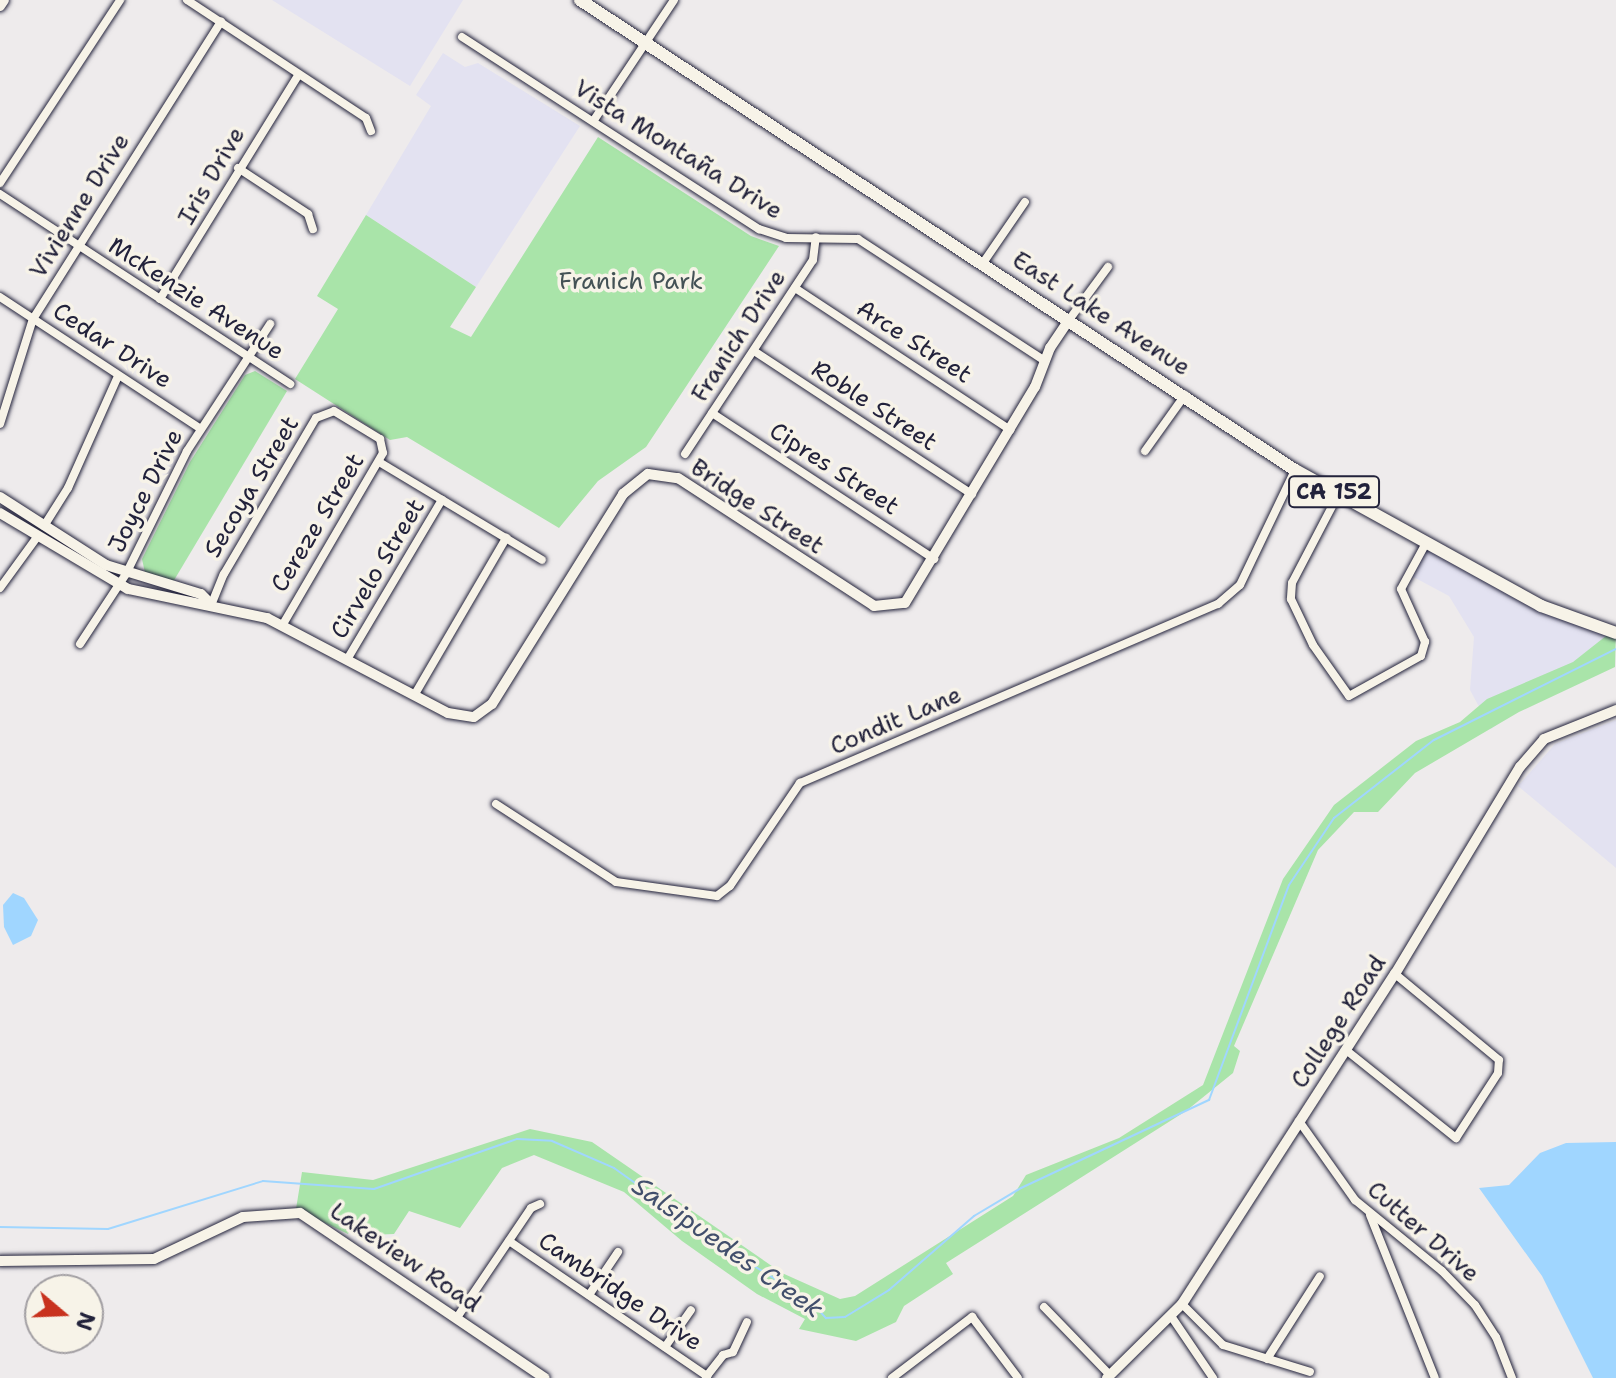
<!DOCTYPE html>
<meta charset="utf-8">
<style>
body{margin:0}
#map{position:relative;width:1616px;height:1378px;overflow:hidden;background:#eeebec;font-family:"Shantell Sans",sans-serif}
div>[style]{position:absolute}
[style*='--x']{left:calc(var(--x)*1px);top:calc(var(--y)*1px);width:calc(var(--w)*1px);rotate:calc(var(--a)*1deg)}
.built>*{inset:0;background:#e3e2f1}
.green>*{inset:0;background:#a9e4a9}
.water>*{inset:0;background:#a0d6ff}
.stream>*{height:2px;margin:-1px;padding:0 1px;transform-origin:1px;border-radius:1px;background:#a0d6ff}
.roads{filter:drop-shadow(0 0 2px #22223b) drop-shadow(0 0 2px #22223b)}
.minor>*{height:8px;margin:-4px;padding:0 4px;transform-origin:4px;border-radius:4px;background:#f7f3e8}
.tertiary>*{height:10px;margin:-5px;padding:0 5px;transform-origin:5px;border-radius:5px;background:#f7f3e8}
.primary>*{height:12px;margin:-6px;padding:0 6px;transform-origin:6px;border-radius:6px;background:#f7f3e8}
span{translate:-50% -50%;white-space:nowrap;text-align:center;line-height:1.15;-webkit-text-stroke:7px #f7f3e8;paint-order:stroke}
.shield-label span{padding:2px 6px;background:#f7f3e8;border:2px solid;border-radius:6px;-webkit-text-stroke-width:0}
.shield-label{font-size:22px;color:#22223b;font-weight:700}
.street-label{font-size:24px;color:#22223b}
.park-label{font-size:24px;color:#445256}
.water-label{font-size:26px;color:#424f6c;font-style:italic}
.north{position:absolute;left:24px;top:1274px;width:80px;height:80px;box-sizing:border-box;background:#f7f3e8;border:2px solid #a29fa3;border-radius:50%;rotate:109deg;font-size:22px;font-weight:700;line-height:32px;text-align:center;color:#22223b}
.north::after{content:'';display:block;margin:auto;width:28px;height:36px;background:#c8321e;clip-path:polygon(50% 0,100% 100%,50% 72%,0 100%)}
</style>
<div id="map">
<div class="built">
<div style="clip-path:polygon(272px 0,463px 0,410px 86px)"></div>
<div style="clip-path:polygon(443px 53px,465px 67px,478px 63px,580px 126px,476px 287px,366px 215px,431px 106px,416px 95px)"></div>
<div style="clip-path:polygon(1423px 539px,1507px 585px,1616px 636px,1491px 729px,1470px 690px,1474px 637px,1449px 596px,1406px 573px)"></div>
<div style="clip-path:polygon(1616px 720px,1616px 868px,1518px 786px,1555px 744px)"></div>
</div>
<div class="green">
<div style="clip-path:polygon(598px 137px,751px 236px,779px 246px,646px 447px,598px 481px,559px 528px,407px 437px,390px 440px,295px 379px,338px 309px,317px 296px,366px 215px,476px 287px,450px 327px,471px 337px)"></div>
<div style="clip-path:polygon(255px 371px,287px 391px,173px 582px,145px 573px,142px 559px,190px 462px,245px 375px)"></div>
<div style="clip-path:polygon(1616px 628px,1615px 667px,1519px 712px,1415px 773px,1378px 812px,1354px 812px,1318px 850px,1234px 1046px,1240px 1051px,1233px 1073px,1186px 1111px,946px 1263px,953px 1274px,904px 1306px,896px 1322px,856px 1341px,799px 1329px,805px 1319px,757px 1294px,682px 1241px,624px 1192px,534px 1155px,502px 1168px,460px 1228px,409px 1211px,394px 1234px,370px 1235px,354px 1224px,348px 1234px,296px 1209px,302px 1172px,373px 1180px,530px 1129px,592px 1142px,782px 1273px,840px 1299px,855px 1296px,1013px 1196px,1026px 1175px,1119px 1138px,1203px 1085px,1283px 879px,1334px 805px,1416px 741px,1460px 722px,1487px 699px,1573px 662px)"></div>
</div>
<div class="water">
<div style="clip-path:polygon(13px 893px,24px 898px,38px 920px,31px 936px,13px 945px,4px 927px,3px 905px)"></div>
<div style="clip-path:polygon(1616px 1142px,1616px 1378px,1593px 1378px,1542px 1276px,1479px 1188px,1509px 1185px,1540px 1153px,1566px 1143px)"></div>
</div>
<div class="stream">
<div style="--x:0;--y:1227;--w:108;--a:1.1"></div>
<div style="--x:108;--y:1229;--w:162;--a:-17.2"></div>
<div style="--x:263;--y:1181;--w:111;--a:4.1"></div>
<div style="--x:374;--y:1189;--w:151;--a:-19.3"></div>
<div style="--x:517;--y:1139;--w:35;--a:3"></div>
<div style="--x:552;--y:1141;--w:68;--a:23.5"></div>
<div style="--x:614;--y:1168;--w:146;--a:35.5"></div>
<div style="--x:733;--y:1253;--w:92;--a:31.6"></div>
<div style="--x:811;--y:1301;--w:23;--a:49"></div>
<div style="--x:826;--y:1318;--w:19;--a:-3"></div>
<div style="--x:845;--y:1317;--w:52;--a:-31.5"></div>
<div style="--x:889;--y:1290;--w:113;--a:-41"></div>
<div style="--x:974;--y:1216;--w:55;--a:-30.8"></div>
<div style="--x:1021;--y:1188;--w:208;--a:-25.1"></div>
<div style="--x:1209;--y:1100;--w:229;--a:-69.6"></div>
<div style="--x:1289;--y:885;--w:81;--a:-56.1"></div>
<div style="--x:1334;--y:818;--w:127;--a:-38"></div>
<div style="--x:1434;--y:740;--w:203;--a:-26.6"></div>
</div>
<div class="roads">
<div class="minor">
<div style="--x:187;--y:0;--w:214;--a:33.4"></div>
<div style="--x:366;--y:118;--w:14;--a:69"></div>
<div style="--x:462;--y:37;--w:354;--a:32.9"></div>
<div style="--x:759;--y:229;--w:28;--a:18"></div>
<div style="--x:786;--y:238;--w:72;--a:0.8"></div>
<div style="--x:858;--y:239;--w:223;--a:33.1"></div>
<div style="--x:594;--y:120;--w:144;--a:-56.3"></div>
<div style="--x:238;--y:168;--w:84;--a:33.3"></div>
<div style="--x:308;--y:214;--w:16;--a:72"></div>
<div style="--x:0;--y:183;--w:219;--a:-56.7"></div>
<div style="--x:0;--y:194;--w:347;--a:33.2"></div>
<div style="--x:983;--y:263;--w:74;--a:-55.5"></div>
<div style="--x:795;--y:288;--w:258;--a:33.4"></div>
<div style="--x:0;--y:297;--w:240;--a:33.3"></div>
<div style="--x:160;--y:299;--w:264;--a:-58.3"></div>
<div style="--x:1069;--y:320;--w:66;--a:-53.7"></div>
<div style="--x:754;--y:351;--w:261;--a:33.3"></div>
<div style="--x:712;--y:413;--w:266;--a:33.3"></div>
<div style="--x:0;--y:424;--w:110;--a:-72.6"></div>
<div style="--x:33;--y:319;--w:352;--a:-57.7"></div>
<div style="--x:1145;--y:451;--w:69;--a:-54.5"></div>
<div style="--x:685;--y:454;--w:232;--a:-56.6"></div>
<div style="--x:813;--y:260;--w:23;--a:-83"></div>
<div style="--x:379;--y:462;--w:190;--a:31"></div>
<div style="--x:1338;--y:495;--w:99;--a:117.6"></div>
<div style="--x:1292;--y:583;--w:16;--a:94"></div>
<div style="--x:1291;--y:599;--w:51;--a:64.4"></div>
<div style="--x:1313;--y:645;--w:62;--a:54.8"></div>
<div style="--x:1349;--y:696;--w:82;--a:-29.1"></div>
<div style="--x:1421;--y:656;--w:15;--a:-74"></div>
<div style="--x:1425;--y:642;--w:58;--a:-114.4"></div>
<div style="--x:1401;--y:589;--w:52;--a:-61.5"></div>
<div style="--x:44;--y:526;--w:45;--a:-57.7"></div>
<div style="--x:68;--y:488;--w:123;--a:-65.9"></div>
<div style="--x:0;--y:588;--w:63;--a:-54"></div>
<div style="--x:212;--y:603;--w:31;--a:-68"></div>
<div style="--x:224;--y:574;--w:181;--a:-59.5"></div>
<div style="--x:316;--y:418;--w:19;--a:-21"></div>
<div style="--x:334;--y:411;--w:54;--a:31.3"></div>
<div style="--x:380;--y:439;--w:14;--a:78"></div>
<div style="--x:383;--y:453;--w:198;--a:120.3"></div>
<div style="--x:80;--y:644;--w:84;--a:-56.7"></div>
<div style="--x:126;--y:574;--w:137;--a:-63.6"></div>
<div style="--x:187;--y:451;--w:152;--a:-56.8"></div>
<div style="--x:348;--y:658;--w:184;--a:-59.3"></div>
<div style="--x:415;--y:694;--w:181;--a:-59.7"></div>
<div style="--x:496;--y:804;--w:143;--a:33"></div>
<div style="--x:616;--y:882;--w:102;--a:7.9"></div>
<div style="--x:717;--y:896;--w:16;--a:-38"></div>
<div style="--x:730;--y:886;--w:125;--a:-55.8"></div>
<div style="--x:800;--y:783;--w:455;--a:-23.2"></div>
<div style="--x:1218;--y:604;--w:29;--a:-41"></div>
<div style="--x:1240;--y:585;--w:127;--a:-64.4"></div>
<div style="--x:1346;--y:1050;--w:141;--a:38.7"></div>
<div style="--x:1456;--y:1138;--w:77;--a:-57.1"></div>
<div style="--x:1498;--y:1073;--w:13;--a:-86"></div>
<div style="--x:1499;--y:1060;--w:135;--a:-140.4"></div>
<div style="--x:1299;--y:1121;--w:97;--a:54.7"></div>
<div style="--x:1355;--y:1200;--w:112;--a:39.2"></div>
<div style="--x:1442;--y:1271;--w:47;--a:45.9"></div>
<div style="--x:1475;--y:1305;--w:38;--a:57"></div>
<div style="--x:1496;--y:1337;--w:44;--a:68.7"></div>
<div style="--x:1370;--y:1215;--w:175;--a:68.3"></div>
<div style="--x:509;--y:1241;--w:240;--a:34.3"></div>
<div style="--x:589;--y:1295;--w:52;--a:-56"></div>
<div style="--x:1182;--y:1304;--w:58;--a:45"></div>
<div style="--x:1223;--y:1345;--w:91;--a:17.2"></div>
<div style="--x:1044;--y:1307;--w:95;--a:45.9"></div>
<div style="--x:458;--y:1316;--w:130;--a:-55.9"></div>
<div style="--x:531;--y:1208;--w:10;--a:-24"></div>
<div style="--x:1171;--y:1316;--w:75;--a:55.9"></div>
<div style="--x:665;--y:1347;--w:45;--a:-54.9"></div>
<div style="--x:1267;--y:1359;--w:98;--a:-57.4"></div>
<div style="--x:706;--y:1377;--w:28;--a:-52"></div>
<div style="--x:723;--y:1355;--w:10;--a:-17"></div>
<div style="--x:733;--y:1352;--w:33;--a:-65"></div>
<div style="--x:892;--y:1378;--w:101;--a:-37.3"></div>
<div style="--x:972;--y:1317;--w:76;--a:53"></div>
</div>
<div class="tertiary">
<div style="--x:0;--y:6;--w:7;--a:-56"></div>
<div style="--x:0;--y:497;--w:126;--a:32.7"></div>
<div style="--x:106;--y:565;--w:99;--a:17"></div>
<div style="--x:201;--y:594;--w:13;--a:45"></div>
<div style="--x:0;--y:513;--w:149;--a:30.7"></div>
<div style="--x:128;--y:589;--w:142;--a:11.8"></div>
<div style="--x:267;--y:618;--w:204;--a:27.7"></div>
<div style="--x:448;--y:713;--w:26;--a:9"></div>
<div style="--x:474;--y:717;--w:22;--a:-36"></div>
<div style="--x:492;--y:704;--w:248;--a:-58"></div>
<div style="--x:623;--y:494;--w:32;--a:-39"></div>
<div style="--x:648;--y:474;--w:30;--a:8"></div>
<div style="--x:678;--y:478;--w:234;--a:33.1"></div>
<div style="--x:874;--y:606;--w:31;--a:-6"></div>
<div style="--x:905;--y:603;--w:252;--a:-59"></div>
<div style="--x:1035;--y:387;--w:42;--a:-69"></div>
<div style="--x:1050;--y:348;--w:34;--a:-56"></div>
<div style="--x:0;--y:1261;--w:154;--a:-0.7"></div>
<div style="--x:154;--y:1259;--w:98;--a:-25.3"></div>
<div style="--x:243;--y:1217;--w:57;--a:-4"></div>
<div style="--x:300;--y:1213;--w:295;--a:34"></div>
<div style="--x:1107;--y:1378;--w:105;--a:-44.6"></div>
<div style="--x:1182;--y:1304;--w:393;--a:-57.2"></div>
<div style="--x:1395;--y:974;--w:242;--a:-58.9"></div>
<div style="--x:1520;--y:767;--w:37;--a:-49"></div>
<div style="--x:1544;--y:739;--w:78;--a:-21.9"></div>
</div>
<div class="primary">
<div style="--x:580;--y:0;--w:856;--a:33.32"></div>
<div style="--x:1295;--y:470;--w:281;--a:28.9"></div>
<div style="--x:1541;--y:606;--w:80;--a:19.8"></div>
</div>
</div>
<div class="shield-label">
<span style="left:1334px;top:492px">CA 152</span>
</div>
<div class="street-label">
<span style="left:678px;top:150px;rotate:32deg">Vista Montaña Drive</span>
<span style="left:212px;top:176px;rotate:-60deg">Iris Drive</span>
<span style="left:80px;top:206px;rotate:-58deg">Vivienne Drive</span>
<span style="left:196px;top:299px;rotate:33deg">McKenzie Avenue</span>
<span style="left:1101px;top:314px;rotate:33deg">East Lake Avenue</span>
<span style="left:739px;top:336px;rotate:-57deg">Franich Drive</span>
<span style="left:914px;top:342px;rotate:33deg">Arce Street</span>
<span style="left:112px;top:346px;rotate:33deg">Cedar Drive</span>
<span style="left:874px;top:406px;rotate:33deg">Roble Street</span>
<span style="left:834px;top:469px;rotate:33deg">Cipres Street</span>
<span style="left:252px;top:487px;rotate:-59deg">Secoya Street</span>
<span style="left:146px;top:491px;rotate:-63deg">Joyce Drive</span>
<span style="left:757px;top:507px;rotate:33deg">Bridge Street</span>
<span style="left:318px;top:523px;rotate:-59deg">Cereze Street</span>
<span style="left:378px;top:569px;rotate:-59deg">Cirvelo Street</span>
<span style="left:896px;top:721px;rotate:-23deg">Condit Lane</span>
<span style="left:1339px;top:1022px;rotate:-57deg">College Road</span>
<span style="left:1423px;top:1232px;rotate:41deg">Cutter Drive</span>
<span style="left:405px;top:1258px;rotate:34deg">Lakeview Road</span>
<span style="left:620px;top:1292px;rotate:34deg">Cambridge Drive</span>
</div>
<div class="park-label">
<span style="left:631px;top:282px">Franich Park</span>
</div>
<div class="water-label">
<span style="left:728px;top:1247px;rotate:35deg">Salsipuedes Creek</span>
</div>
<div class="north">N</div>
</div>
